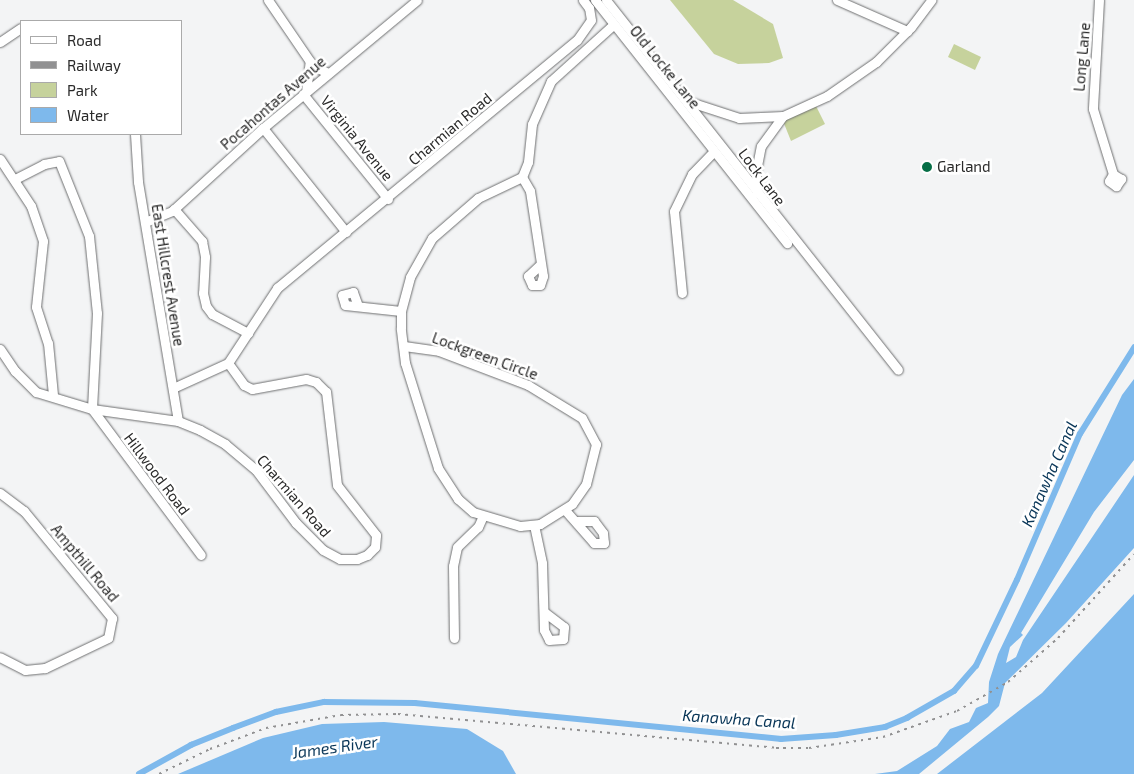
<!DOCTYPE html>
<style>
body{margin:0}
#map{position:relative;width:1134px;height:774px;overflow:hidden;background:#f3f4f5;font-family:"Exo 2",sans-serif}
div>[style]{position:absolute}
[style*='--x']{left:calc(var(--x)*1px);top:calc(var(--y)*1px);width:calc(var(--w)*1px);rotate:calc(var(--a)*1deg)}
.green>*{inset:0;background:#c6d29c}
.water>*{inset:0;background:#7eb9ec}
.canal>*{height:5.5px;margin:-2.75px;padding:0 2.75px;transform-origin:2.75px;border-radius:2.75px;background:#7eb9ec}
.roads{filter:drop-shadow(0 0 1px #6e6f70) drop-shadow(0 0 1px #6e6f70)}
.minor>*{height:9px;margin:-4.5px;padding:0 4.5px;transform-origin:4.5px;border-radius:4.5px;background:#fff}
.rail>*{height:2px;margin-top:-1px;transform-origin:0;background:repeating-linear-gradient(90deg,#919192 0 2.5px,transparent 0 7.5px)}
.dots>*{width:14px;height:14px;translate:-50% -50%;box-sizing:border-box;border:2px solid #fff;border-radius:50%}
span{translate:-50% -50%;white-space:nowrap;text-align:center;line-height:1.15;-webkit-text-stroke:5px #fff;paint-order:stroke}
.street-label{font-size:15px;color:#2a2a2a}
.poi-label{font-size:15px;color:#2a2a2a}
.left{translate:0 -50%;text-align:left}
.water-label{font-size:16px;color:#083557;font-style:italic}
.legend{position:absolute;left:20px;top:20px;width:162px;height:115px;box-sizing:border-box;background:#fff;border:1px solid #aaa;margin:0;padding:6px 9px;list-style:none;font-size:15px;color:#2a2a2a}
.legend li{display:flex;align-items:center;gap:10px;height:25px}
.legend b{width:25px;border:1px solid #aaa}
</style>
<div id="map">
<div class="green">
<div style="clip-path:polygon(670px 0,733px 0,773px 24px,783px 58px,769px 63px,738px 64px,714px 54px)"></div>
<div style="clip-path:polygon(954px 44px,981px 57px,975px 70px,948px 57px)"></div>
<div style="clip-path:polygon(816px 106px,825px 124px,791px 141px,783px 121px)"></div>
</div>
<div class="water">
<div style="clip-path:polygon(1134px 379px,1134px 460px,1094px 512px,1021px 633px,1023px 635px,1010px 647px,1006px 663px,1016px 657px,1023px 640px,1134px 475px,1134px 548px,1066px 623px,1005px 683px,999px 706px,988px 717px,919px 774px,875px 774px,897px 771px,937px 746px,950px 729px,969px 722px,976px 708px,988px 703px,989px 682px,998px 654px,1122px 395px)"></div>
<div style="clip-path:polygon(1134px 594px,1134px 774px,937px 774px,1042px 693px)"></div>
<div style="clip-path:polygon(384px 722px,467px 729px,503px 751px,516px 774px,178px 774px,263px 738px,322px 724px)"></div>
</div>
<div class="canal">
<div style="--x:139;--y:774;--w:60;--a:-29.1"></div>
<div style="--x:191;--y:745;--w:45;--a:-22"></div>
<div style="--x:233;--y:728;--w:46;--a:-20.4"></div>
<div style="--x:276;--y:712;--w:49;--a:-11.8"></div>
<div style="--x:324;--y:702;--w:91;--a:0.6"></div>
<div style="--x:415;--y:703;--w:368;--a:5.6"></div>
<div style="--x:781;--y:739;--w:55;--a:-4.2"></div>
<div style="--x:836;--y:735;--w:50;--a:-9.3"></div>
<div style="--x:885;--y:727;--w:24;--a:-22"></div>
<div style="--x:907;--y:718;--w:54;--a:-29.9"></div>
<div style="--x:954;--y:691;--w:33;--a:-49"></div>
<div style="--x:976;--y:666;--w:95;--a:-64.5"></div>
<div style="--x:1017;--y:580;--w:159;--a:-66.7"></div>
<div style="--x:1080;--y:434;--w:102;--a:-57.9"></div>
</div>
<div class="roads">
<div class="minor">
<div style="--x:268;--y:0;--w:80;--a:55.7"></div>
<div style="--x:313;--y:66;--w:17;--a:25"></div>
<div style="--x:595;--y:0;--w:310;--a:51.7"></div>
<div style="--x:606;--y:0;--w:471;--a:51.7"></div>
<div style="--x:837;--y:0;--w:77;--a:23.9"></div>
<div style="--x:1099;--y:0;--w:109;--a:93.2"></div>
<div style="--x:1093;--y:109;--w:68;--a:72.9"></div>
<div style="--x:1113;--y:174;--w:8;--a:120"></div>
<div style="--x:1109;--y:181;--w:9;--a:36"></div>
<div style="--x:1116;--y:186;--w:9;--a:-54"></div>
<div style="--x:1121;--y:179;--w:9;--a:-148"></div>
<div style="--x:0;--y:42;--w:25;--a:-34"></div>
<div style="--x:306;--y:92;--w:31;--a:-83"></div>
<div style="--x:303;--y:94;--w:135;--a:51"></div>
<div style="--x:687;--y:101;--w:55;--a:18.1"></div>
<div style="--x:739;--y:118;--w:44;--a:-2.6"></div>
<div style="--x:783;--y:116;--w:48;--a:-24.4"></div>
<div style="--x:827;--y:96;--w:60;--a:-34.8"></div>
<div style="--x:876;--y:62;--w:49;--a:-45"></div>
<div style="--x:911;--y:27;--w:34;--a:-53"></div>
<div style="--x:263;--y:128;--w:133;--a:51.4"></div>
<div style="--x:135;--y:134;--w:48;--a:86.4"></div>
<div style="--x:138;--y:182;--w:242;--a:80.5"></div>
<div style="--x:0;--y:159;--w:56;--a:56.6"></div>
<div style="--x:31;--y:206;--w:37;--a:71"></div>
<div style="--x:43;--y:241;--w:66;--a:96.1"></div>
<div style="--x:36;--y:307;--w:38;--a:72"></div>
<div style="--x:48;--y:343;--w:52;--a:84.5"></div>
<div style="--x:522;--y:177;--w:16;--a:60"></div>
<div style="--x:530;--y:191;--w:86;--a:81.3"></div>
<div style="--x:543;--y:276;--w:9;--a:108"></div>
<div style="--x:540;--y:285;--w:8;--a:180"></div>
<div style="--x:532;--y:285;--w:10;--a:-114"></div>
<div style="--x:528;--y:276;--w:16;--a:-43"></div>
<div style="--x:15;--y:179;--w:33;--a:-27"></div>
<div style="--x:44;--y:164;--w:15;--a:-11"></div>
<div style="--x:59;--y:161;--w:81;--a:68.2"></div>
<div style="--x:89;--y:236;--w:77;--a:84.1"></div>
<div style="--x:97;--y:313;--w:96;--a:93"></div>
<div style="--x:757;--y:193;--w:22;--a:-93"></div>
<div style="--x:756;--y:171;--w:25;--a:-79"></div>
<div style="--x:761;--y:146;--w:37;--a:-54"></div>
<div style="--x:174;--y:209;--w:43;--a:48.8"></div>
<div style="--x:202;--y:241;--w:16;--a:79"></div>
<div style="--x:205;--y:257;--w:36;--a:93"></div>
<div style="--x:203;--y:293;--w:13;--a:77"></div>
<div style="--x:206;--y:306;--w:10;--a:53"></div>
<div style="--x:212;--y:314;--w:41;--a:27.8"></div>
<div style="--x:145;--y:222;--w:29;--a:-22"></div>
<div style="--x:172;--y:211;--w:123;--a:-42.4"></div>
<div style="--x:263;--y:128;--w:200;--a:-39.7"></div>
<div style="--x:682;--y:293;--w:82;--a:-95.6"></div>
<div style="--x:674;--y:211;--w:41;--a:-64.1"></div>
<div style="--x:692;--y:174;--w:30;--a:-46"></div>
<div style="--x:358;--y:306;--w:15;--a:-110"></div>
<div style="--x:353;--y:292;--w:11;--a:165"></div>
<div style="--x:342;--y:295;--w:10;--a:73"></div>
<div style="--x:345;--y:305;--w:56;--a:6.1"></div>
<div style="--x:404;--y:346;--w:35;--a:8"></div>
<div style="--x:439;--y:351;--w:95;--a:20.9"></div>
<div style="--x:528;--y:385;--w:63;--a:31.4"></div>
<div style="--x:582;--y:418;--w:30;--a:62"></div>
<div style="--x:596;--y:444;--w:41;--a:104"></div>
<div style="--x:586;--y:484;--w:24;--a:125"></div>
<div style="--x:572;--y:504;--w:38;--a:148"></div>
<div style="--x:540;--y:524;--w:20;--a:174"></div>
<div style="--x:520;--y:526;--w:49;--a:-163.4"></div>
<div style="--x:473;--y:512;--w:20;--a:-139"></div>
<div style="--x:458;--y:499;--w:37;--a:-123"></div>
<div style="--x:438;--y:468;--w:110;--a:-107.4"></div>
<div style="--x:405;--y:363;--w:35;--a:-97"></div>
<div style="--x:401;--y:328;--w:17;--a:-90"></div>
<div style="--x:401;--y:311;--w:35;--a:-75"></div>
<div style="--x:410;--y:277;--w:45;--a:-60.6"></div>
<div style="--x:432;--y:238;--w:61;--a:-41"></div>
<div style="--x:478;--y:198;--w:49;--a:-25.5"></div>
<div style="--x:522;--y:177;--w:16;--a:-68"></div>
<div style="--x:528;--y:162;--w:38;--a:-84"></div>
<div style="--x:532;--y:124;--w:47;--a:-66.2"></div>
<div style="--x:551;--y:81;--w:84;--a:-42.1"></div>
<div style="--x:0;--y:349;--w:27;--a:56"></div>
<div style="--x:15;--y:371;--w:30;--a:45"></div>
<div style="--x:36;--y:392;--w:59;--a:16.9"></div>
<div style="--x:92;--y:409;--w:87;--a:7.9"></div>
<div style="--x:178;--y:421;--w:24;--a:22"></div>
<div style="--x:200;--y:430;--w:29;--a:29"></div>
<div style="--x:225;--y:444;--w:40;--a:40"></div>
<div style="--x:256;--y:470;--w:66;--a:53"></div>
<div style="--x:296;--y:523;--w:38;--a:45"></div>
<div style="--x:323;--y:550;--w:19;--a:28"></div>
<div style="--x:340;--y:559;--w:17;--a:0"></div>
<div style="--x:357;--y:559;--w:11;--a:-22"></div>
<div style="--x:367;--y:555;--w:11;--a:-45"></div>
<div style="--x:375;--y:547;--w:12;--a:-85"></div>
<div style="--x:376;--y:535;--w:63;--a:-128"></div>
<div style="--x:337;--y:485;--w:94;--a:-96.7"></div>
<div style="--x:326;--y:392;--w:14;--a:-135"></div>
<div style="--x:316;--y:382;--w:10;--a:-163"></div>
<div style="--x:306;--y:379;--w:55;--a:169.5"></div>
<div style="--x:252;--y:389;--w:9;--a:-153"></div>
<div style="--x:244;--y:385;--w:27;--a:-126"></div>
<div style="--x:173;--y:388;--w:60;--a:-24.4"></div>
<div style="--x:228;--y:363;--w:90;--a:-56.8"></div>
<div style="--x:277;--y:288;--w:389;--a:-39.6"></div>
<div style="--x:577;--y:40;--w:24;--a:-55"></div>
<div style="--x:591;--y:20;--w:12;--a:-99"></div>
<div style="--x:589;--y:8;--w:10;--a:-127"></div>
<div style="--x:92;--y:409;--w:182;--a:53.3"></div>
<div style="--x:0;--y:493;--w:30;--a:37"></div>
<div style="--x:24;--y:511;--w:139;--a:50.6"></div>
<div style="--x:112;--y:618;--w:20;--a:101"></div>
<div style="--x:108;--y:638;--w:70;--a:154.5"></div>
<div style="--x:45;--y:668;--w:20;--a:174"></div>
<div style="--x:25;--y:670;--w:28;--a:-153"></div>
<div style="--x:565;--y:510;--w:44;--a:48.7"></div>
<div style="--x:594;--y:543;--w:10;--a:0"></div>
<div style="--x:604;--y:543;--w:10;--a:-96"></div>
<div style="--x:603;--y:533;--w:15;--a:-127"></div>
<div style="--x:594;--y:521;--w:18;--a:180"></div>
<div style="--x:534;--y:525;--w:39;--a:78"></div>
<div style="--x:542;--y:563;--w:67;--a:88.3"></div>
<div style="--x:544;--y:630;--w:11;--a:63"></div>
<div style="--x:549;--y:640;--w:14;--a:-4"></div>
<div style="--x:563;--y:639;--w:12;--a:-85"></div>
<div style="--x:564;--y:627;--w:25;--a:-143"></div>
<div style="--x:454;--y:638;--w:72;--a:-90.8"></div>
<div style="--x:453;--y:566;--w:19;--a:-78"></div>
<div style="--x:457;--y:547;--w:29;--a:-44"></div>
<div style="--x:478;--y:527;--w:12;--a:-66"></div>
</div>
</div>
<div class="rail">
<div style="--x:159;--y:774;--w:57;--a:-26.1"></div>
<div style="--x:210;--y:749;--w:60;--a:-20.6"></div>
<div style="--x:266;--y:728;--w:76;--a:-9.8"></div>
<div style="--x:341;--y:715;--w:57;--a:-1"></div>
<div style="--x:398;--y:714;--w:380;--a:5.1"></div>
<div style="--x:776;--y:748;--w:33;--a:0"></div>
<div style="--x:809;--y:748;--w:75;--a:-8.5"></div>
<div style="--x:883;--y:737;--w:78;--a:-19.4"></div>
<div style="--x:957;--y:711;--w:59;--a:-29.6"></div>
<div style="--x:1008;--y:682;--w:67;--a:-41.3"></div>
<div style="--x:1058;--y:638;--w:113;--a:-47.9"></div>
</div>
<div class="dots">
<div style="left:927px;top:167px;background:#066e46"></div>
</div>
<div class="street-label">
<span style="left:1082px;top:57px;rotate:-85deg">Long Lane</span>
<span style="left:665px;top:67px;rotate:51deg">Old Locke Lane</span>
<span style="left:273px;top:103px;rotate:-41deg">Pocahontas Avenue</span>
<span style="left:450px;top:129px;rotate:-40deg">Charmian Road</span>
<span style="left:357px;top:138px;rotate:51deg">Virginia Avenue</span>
<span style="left:762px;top:177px;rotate:53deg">Lock Lane</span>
<span style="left:168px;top:275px;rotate:81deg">East Hillcrest Avenue</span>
<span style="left:485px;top:356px;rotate:20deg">Lockgreen Circle</span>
<span style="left:157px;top:474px;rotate:53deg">Hillwood Road</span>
<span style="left:294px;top:496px;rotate:49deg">Charmian Road</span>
<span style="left:85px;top:563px;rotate:50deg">Ampthill Road</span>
</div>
<div class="poi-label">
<span class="left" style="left:937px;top:167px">Garland</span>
</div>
<div class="water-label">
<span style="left:1049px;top:474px;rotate:-66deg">Kanawha Canal</span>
<span style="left:739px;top:719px;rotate:4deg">Kanawha Canal</span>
<span style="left:335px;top:747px;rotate:-8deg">James River</span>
</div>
<ul class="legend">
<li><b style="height:6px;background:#fff"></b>Road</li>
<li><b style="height:6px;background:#919192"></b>Railway</li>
<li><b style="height:14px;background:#c6d29c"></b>Park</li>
<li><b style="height:14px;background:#7eb9ec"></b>Water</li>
</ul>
</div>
